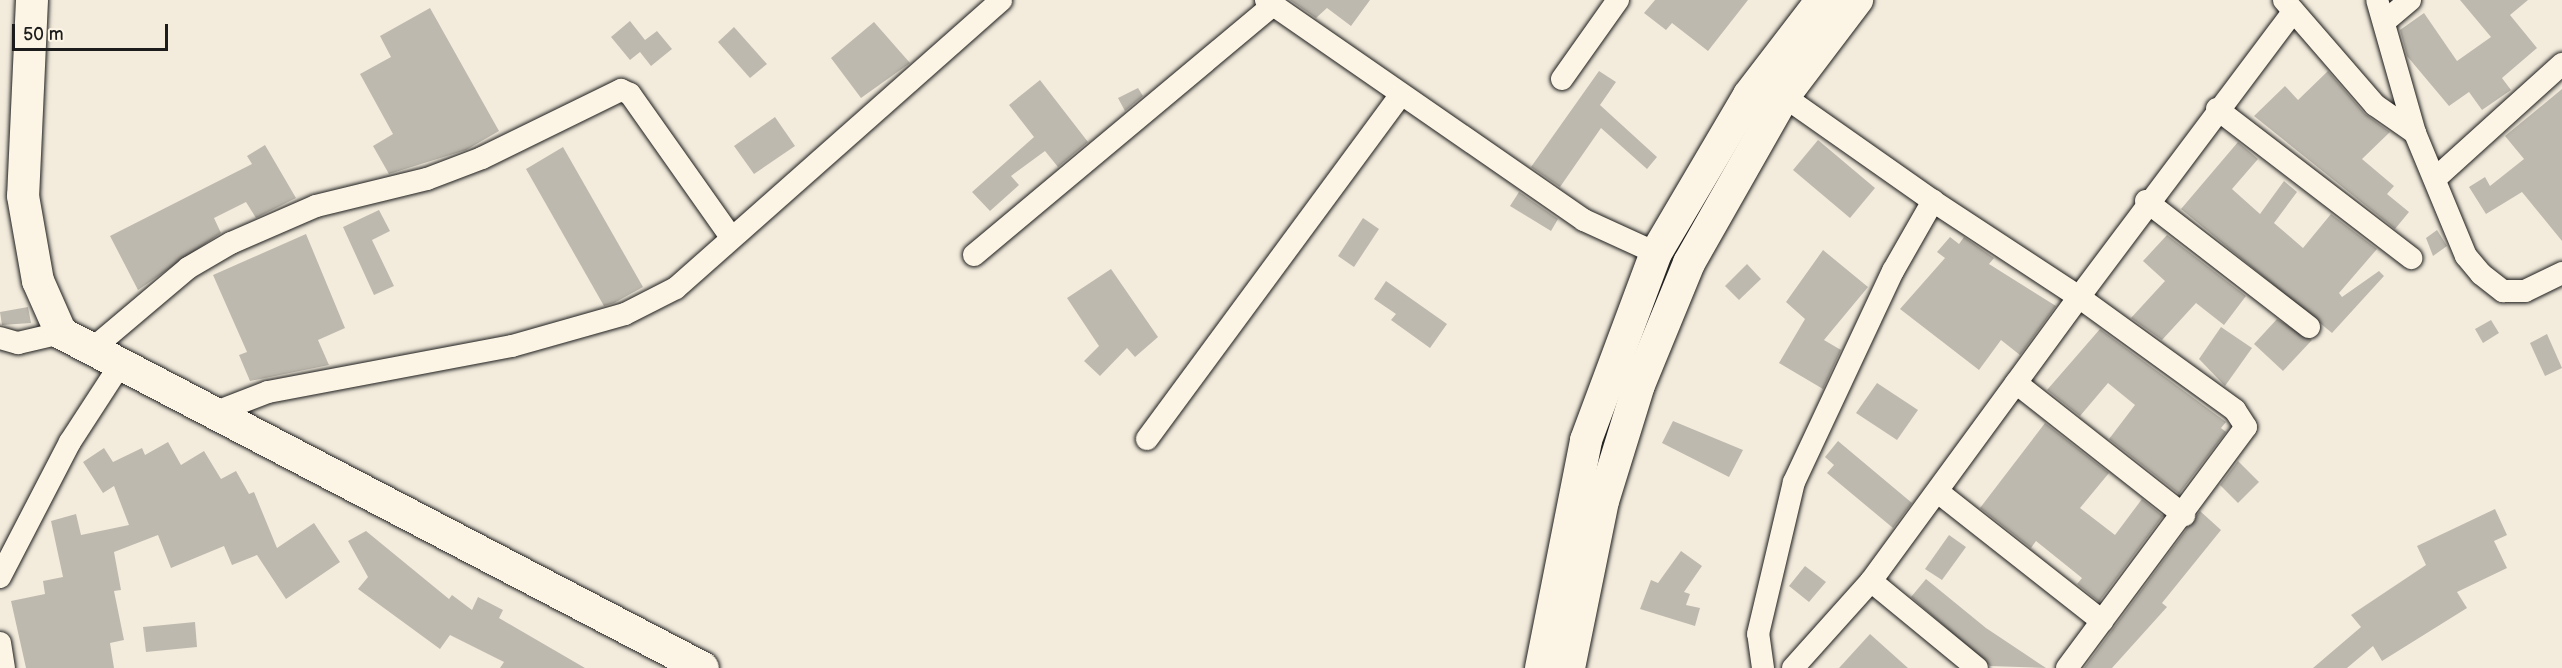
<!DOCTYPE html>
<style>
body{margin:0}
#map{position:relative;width:2562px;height:668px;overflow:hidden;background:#f3ecdd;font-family:"Balsamiq Sans",sans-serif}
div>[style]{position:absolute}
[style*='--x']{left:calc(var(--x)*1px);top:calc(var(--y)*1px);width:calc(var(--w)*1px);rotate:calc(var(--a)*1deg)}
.building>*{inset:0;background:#beb9ae}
.roads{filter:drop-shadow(0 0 2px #1c1c1c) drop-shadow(0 0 2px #1c1c1c)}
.street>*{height:22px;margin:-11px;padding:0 11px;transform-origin:11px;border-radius:11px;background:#fcf5e5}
.secondary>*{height:32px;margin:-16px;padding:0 16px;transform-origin:16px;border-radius:16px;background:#fcf5e5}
span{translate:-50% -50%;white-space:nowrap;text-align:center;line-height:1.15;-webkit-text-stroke:4.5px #fcf5e5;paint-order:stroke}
.scale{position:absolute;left:12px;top:24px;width:156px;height:27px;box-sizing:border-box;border:3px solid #1c1c1c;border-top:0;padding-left:8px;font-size:18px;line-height:21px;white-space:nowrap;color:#1c1c1c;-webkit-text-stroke:4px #fcf5e5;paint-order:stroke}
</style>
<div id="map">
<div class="building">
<div style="clip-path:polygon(1290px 0,1370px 0,1351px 26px,1327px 8px,1316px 18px)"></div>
<div style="clip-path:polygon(1655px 0,1748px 0,1708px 51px,1672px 23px,1666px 30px,1644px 13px)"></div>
<div style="clip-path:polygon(2460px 0,2528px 0,2510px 15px,2537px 48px,2502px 78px,2511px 90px,2482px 110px,2469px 92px,2449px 106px,2407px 56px,2400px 30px,2424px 13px,2457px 61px,2491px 37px)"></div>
<div style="clip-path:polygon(430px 8px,499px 131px,466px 150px,389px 174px,373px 146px,393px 134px,360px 74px,391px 57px,380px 36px)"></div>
<div style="clip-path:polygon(630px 21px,645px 40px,657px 31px,672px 49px,651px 66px,640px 52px,630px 60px,611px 37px)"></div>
<div style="clip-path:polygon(874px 22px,910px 63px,861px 98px,831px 58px)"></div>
<div style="clip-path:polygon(734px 27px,767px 64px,750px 78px,718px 42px)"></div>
<div style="clip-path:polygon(1599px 71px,1616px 82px,1600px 105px,1657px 157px,1647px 169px,1601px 128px,1560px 187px,1531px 167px)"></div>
<div style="clip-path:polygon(2328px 71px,2365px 114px,2390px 132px,2362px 159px,2394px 186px,2387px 194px,2409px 212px,2395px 229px,2254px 116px,2285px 86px,2298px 100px)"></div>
<div style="clip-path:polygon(1040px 80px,1088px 142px,1058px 167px,1045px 151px,1011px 176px,1019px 185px,990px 211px,972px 192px,1034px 137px,1009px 105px)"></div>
<div style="clip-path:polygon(1138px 88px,1143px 96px,1125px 111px,1118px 98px)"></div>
<div style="clip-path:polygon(2562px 89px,2562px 241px,2522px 192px,2486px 214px,2469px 187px,2485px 177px,2490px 186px,2524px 159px,2505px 136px)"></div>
<div style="clip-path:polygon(775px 117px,795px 146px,754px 174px,734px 146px)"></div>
<div style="clip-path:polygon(1818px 140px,1875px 188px,1850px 218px,1793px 170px)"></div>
<div style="clip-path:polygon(2238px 142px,2258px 159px,2232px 189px,2260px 214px,2284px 181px,2297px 192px,2274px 223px,2303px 248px,2331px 214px,2377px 249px,2339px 293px,2342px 297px,2379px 271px,2384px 276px,2332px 333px,2181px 209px)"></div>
<div style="clip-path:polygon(265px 145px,296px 198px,256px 218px,246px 202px,214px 218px,221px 233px,138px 290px,110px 236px,252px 164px,247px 156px)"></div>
<div style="clip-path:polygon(563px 147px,643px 287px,614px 303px,604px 306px,526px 169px)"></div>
<div style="clip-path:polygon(1519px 192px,1558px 219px,1551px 231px,1510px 206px)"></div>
<div style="clip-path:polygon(379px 210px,390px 231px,372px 240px,394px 286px,374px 295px,343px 227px)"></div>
<div style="clip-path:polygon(1363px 218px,1379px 229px,1354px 267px,1338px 256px)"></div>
<div style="clip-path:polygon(2437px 230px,2447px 246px,2433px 256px,2426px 238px)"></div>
<div style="clip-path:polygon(306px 234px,345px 328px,318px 340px,329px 365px,250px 381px,239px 355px,247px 352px,213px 275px)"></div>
<div style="clip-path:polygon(2167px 235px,2246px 296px,2224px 325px,2196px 303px,2162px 340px,2131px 318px,2165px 281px,2143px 261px)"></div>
<div style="clip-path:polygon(1950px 237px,1959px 244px,1964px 237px,1994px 258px,1989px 264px,2056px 306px,2020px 355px,2001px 340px,1979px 370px,1900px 309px,1945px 258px,1937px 252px)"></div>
<div style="clip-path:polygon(1823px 250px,1868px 287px,1824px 340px,1841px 350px,1823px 389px,1779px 363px,1805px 319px,1786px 302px)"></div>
<div style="clip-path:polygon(1747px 264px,1761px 279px,1739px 300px,1725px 286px)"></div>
<div style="clip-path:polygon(1111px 269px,1158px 337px,1135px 357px,1127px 348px,1100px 376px,1084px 361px,1099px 346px,1067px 298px)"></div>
<div style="clip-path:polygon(1386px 281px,1447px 324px,1430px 348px,1391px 320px,1396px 314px,1374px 299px)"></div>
<div style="clip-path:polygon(28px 307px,31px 323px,2px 325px,0 312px)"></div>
<div style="clip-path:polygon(2277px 319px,2312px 340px,2283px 371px,2254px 344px)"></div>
<div style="clip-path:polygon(2491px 320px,2499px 333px,2483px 343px,2475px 329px)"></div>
<div style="clip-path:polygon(2221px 327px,2252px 348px,2225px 386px,2199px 359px)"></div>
<div style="clip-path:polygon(2100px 329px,2226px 422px,2221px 428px,2226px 432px,2179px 494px,2109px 439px,2135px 405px,2108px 383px,2080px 416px,2047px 390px)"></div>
<div style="clip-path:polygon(2547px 334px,2562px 368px,2545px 376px,2530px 343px)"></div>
<div style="clip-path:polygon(1877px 383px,1918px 410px,1897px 440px,1856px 413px)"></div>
<div style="clip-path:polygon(1673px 421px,1743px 450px,1729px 477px,1662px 443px)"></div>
<div style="clip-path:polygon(2045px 423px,2109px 473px,2080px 508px,2115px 535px,2142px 499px,2163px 516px,2099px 602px,2077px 584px,2082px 578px,2036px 541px,2031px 548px,1980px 508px)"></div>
<div style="clip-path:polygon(1838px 441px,1912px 503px,1893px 528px,1827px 473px,1834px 465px,1825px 457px)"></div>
<div style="clip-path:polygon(168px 442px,181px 465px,204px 451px,221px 479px,236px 471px,249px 494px,254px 492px,277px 548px,314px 523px,340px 562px,286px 599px,257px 555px,232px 565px,224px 546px,171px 568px,158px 535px,114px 552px,121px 590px,114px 591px,124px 640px,110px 643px,114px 668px,26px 668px,11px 601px,45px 594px,43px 581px,63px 577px,51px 521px,76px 514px,81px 535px,129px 525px,114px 486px,103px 493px,83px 462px,104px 448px,113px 462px,142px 448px,145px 455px)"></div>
<div style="clip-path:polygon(2238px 461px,2259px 482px,2238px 503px,2220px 485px)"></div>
<div style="clip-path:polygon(2495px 509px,2507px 535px,2494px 541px,2507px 568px,2457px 592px,2467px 608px,2382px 661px,2373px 646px,2347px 668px,2313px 668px,2361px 627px,2351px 615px,2426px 565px,2417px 546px)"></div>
<div style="clip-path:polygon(2200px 511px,2221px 530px,2162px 603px,2167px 607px,2112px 668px,2084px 668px)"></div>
<div style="clip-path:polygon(366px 531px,449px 599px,452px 595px,472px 610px,478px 597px,503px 610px,499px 618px,585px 668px,500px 668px,504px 662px,450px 635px,440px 649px,358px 589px,368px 577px,348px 541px)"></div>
<div style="clip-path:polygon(1949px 535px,1966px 547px,1942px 580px,1925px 569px)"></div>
<div style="clip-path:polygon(1681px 551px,1702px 566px,1684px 592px,1690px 594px,1686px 605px,1700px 608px,1695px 626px,1640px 609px,1651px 580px,1658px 583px)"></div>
<div style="clip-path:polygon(1805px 566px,1826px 582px,1809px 602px,1789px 586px)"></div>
<div style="clip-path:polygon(1926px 579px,1986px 628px,2046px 668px,1990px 666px,1911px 597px)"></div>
<div style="clip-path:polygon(195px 622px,197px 647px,146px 652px,143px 627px)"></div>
<div style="clip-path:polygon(1870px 634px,1908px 668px,1839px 668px)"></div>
</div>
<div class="roads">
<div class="street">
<div style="--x:1266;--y:0;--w:387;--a:34.7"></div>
<div style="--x:1584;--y:220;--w:79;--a:24.6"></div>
<div style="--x:2284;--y:0;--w:139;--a:49.1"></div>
<div style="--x:2375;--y:105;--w:49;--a:35"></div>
<div style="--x:2415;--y:133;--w:138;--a:-105.9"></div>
<div style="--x:2384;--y:22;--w:34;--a:-40"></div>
<div style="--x:1562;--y:79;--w:97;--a:-54.7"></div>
<div style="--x:2217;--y:109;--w:245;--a:37.5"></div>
<div style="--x:2415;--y:133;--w:133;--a:67.5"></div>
<div style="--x:2466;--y:256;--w:23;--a:50"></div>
<div style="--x:2481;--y:274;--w:28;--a:38"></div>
<div style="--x:2503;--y:291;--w:22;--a:0"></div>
<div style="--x:2525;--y:291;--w:41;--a:-25.9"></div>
<div style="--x:2437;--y:177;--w:169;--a:-42.1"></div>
<div style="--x:2146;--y:201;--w:206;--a:37.7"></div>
<div style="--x:974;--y:255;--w:390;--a:-39.9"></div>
<div style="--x:0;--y:338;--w:19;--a:16"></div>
<div style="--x:18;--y:343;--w:44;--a:-13.1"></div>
<div style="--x:91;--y:350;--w:127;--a:-40.2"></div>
<div style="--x:188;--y:268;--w:50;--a:-30.2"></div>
<div style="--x:231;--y:243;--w:93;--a:-23.5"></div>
<div style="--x:316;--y:206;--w:114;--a:-13.7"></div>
<div style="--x:427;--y:179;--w:59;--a:-20.9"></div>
<div style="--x:482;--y:158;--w:155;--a:-26.1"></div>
<div style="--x:621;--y:90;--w:10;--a:24"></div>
<div style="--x:630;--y:94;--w:174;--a:54.8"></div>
<div style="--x:2016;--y:383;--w:214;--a:38.2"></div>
<div style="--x:211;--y:414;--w:61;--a:-21.1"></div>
<div style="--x:268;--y:392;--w:248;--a:-10.7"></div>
<div style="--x:512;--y:346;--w:117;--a:-15.8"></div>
<div style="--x:625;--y:314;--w:57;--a:-27"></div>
<div style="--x:676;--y:288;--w:434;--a:-41.5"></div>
<div style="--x:1147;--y:439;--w:428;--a:-53.6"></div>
<div style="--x:1938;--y:492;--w:209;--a:38.2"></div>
<div style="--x:0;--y:577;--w:152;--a:-62.6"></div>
<div style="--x:70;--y:442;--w:92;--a:-57"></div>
<div style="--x:1871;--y:581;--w:137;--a:39.4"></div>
<div style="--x:0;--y:643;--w:25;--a:81"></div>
<div style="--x:1763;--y:668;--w:34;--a:-98"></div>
<div style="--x:1758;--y:634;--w:156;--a:-76.7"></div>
<div style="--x:1794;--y:482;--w:233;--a:-64.9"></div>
<div style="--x:1893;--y:271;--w:81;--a:-60.3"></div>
<div style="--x:1933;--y:201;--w:197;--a:-144.9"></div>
<div style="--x:1793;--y:668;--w:117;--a:-48.1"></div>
<div style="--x:1871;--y:581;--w:352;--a:-53.8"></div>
<div style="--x:2079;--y:297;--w:175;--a:-146.7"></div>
<div style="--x:2067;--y:668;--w:300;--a:-53.4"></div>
<div style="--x:2246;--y:427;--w:20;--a:-123"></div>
<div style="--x:2235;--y:410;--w:193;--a:-144.1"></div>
<div style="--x:2079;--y:297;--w:356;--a:-53.1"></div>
</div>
<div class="secondary">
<div style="--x:32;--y:0;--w:196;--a:92.6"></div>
<div style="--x:23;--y:196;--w:86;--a:80"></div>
<div style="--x:38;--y:281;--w:57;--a:66.1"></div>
<div style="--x:61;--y:333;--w:724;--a:27.56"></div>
<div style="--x:1541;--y:668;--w:232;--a:-78.8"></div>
<div style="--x:1586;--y:440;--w:200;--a:-69.5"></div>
<div style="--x:1656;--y:253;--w:183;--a:-59.5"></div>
<div style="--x:1749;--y:95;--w:120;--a:-52.5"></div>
<div style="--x:1569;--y:668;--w:170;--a:-78.5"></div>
<div style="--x:1603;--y:501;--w:121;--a:-72.8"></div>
<div style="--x:1639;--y:385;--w:132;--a:-67.7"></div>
<div style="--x:1689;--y:263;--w:192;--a:-60.4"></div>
<div style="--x:1784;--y:96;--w:121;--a:-52.8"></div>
</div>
</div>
<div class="scale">50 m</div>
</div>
